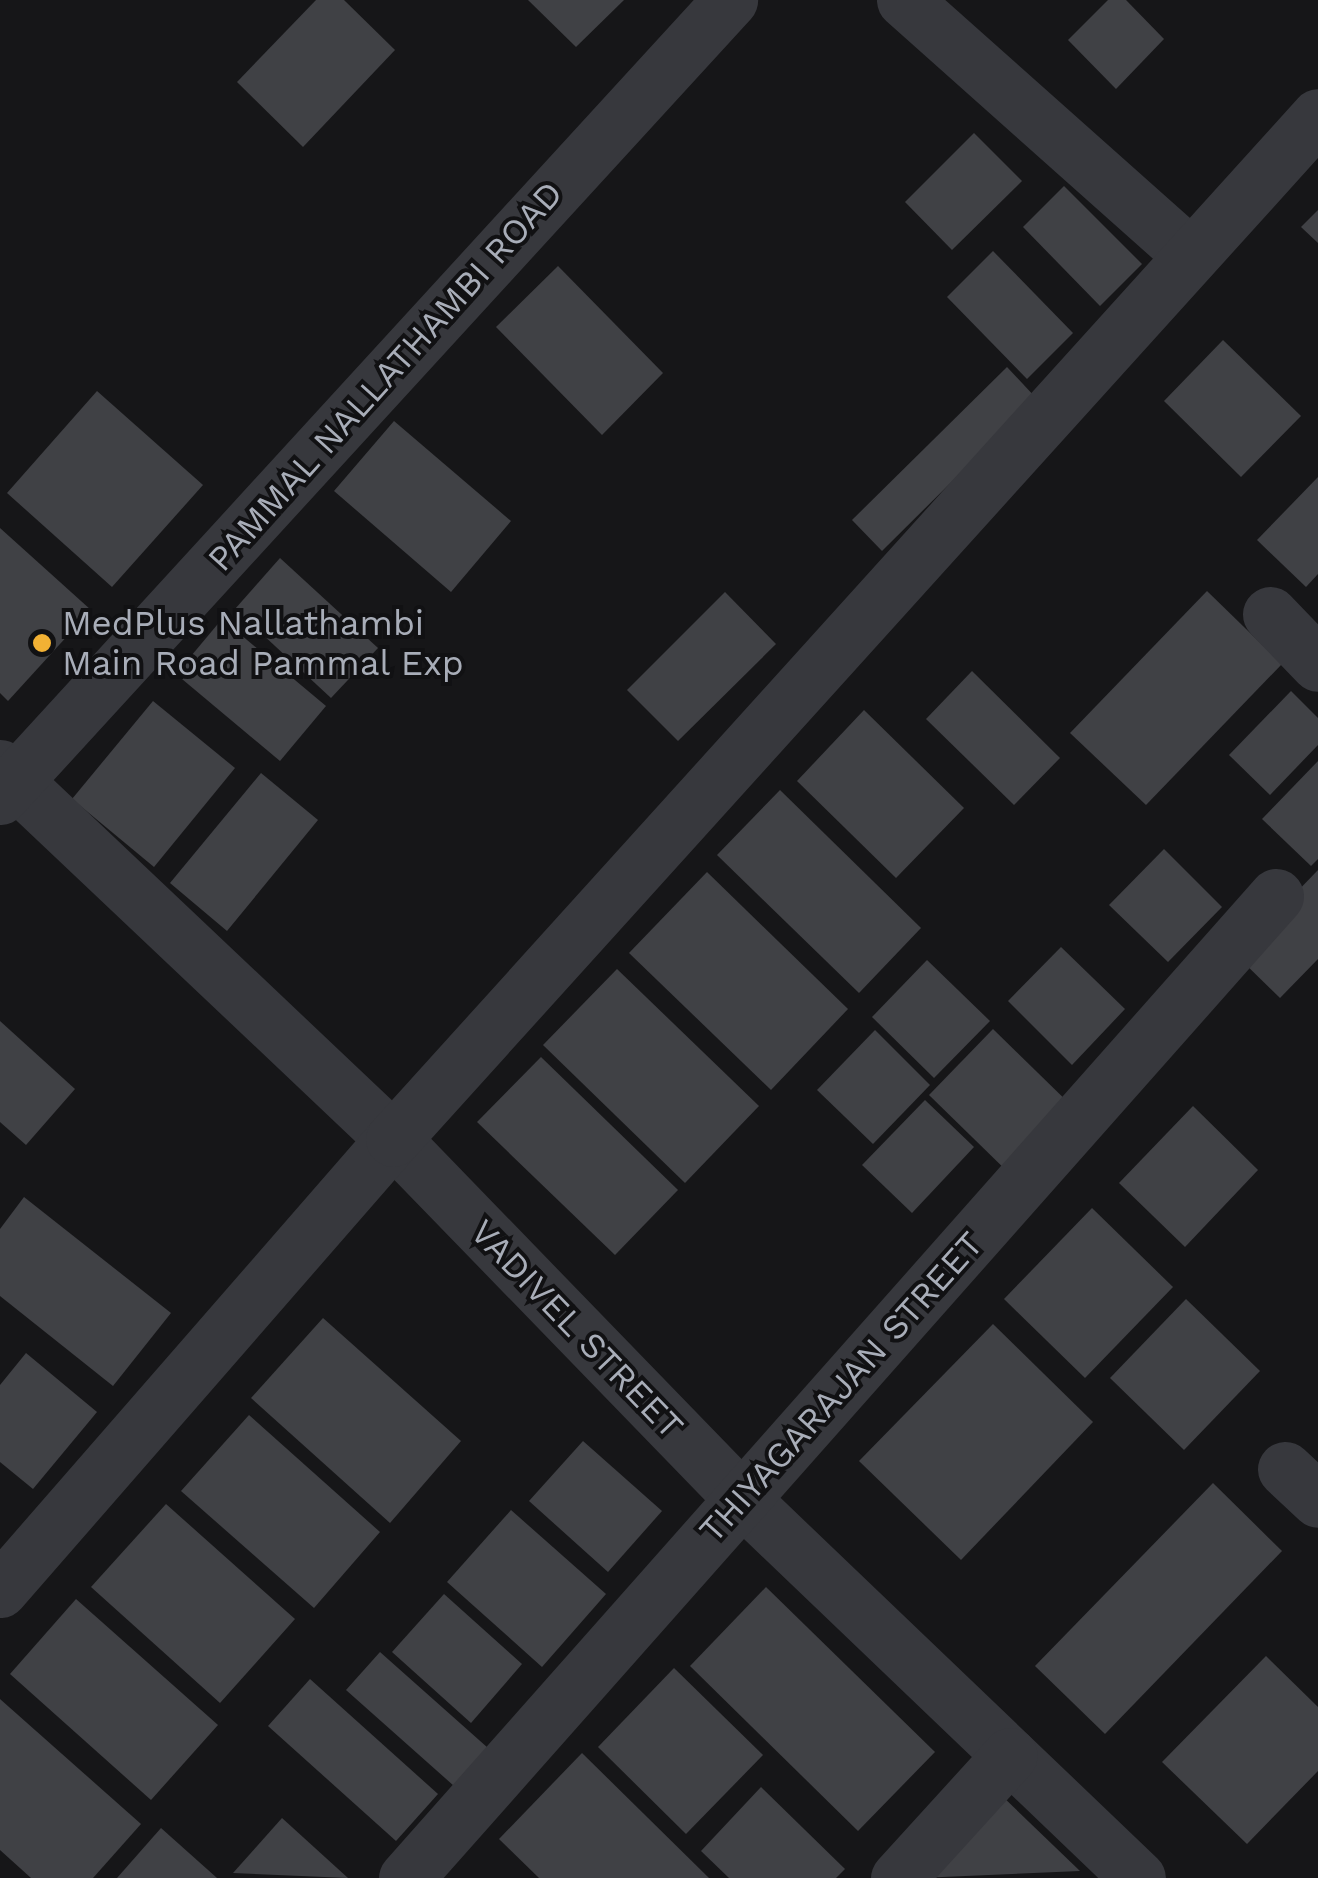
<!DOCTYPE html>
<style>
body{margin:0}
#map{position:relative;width:1318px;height:1878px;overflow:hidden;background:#161618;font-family:"Work Sans",sans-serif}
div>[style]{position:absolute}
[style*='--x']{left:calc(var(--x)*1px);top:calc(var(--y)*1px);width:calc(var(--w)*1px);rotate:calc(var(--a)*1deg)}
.building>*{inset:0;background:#404145}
.minor>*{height:55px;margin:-27.5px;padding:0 27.5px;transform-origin:27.5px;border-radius:27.5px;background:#37383d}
.dots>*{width:28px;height:28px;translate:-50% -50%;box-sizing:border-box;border:5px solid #111113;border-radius:50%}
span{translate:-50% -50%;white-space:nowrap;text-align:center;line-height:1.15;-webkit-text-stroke:8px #111113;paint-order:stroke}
.street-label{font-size:35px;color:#a8adb8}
.poi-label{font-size:35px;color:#a8adb8}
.left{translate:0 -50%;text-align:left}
</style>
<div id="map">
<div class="building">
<div style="clip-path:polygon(316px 0,344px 0,395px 50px,303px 147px,237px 82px)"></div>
<div style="clip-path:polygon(528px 0,624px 0,576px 47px)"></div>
<div style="clip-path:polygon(1108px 0,1126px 0,1164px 39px,1116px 89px,1068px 40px)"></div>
<div style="clip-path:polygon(974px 133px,1022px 181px,952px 250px,905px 202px)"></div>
<div style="clip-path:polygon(1064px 186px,1142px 264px,1100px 306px,1023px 227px)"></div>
<div style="clip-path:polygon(1318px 210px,1318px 243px,1301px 227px)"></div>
<div style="clip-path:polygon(993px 251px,1073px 333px,1027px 379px,947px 297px)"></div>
<div style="clip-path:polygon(558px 266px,663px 373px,602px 435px,496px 327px)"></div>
<div style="clip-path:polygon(1223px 340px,1301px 416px,1241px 477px,1164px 401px)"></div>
<div style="clip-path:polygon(1007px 367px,1036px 398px,882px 551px,852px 520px)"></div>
<div style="clip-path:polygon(97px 391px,203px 485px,112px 587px,7px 493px)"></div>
<div style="clip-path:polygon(394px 421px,511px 521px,451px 592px,334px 491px)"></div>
<div style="clip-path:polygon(1318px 477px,1318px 574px,1306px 587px,1257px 540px)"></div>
<div style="clip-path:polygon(0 528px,91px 610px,8px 701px,0 693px)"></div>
<div style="clip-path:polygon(280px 558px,378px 648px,331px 698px,235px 609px)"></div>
<div style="clip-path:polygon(1207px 591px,1282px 664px,1146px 805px,1070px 733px)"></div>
<div style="clip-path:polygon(725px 592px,776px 644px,678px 741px,627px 690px)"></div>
<div style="clip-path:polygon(222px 619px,326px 706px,280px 761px,176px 674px)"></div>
<div style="clip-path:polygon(972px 671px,1060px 758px,1014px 805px,926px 719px)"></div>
<div style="clip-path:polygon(1291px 691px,1318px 718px,1318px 745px,1270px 795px,1229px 755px)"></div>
<div style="clip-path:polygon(153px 701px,235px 768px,154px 867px,72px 799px)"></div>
<div style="clip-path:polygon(864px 710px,964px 808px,896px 878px,797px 781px)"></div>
<div style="clip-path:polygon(1318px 761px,1318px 859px,1311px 866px,1262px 819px)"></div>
<div style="clip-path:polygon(261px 773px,318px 820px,227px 931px,170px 883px)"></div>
<div style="clip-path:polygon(780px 790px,921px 928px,859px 993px,717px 855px)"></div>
<div style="clip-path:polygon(1164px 849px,1222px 907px,1168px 962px,1109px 905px)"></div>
<div style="clip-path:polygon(1318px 870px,1318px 959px,1280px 998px,1236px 955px)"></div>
<div style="clip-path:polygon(707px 872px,848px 1009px,771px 1090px,629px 953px)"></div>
<div style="clip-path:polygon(1061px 947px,1125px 1009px,1072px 1065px,1008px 1001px)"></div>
<div style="clip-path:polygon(927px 960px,990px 1021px,934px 1078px,872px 1017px)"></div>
<div style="clip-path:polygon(617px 969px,759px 1106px,685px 1183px,543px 1045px)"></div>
<div style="clip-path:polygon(0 1021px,75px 1089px,26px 1145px,0 1122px)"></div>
<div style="clip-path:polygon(993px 1029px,1078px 1112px,1014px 1178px,929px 1095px)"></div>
<div style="clip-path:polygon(875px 1030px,930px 1085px,873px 1144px,817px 1090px)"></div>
<div style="clip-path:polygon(541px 1057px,678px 1190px,615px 1255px,477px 1122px)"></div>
<div style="clip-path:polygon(925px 1100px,974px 1147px,912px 1213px,862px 1165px)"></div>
<div style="clip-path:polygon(1193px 1106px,1258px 1170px,1185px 1247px,1119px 1183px)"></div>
<div style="clip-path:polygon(24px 1197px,171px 1313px,113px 1386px,0 1296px,0 1229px)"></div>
<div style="clip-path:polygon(1092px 1208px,1173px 1287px,1085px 1378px,1004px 1299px)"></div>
<div style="clip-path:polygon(1186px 1299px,1260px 1371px,1184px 1450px,1110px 1378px)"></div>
<div style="clip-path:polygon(323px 1318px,461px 1441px,390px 1523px,251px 1398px)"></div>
<div style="clip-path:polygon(993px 1324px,1093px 1422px,961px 1560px,859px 1461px)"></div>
<div style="clip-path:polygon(26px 1353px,97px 1412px,33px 1489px,0 1462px,0 1385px)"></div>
<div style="clip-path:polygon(249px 1415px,380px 1532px,314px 1608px,181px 1491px)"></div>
<div style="clip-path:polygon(583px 1441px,662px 1511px,608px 1572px,529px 1501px)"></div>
<div style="clip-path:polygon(1213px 1483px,1282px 1551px,1105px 1734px,1035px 1666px)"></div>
<div style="clip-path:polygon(166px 1504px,295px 1619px,220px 1703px,91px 1587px)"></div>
<div style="clip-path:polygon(511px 1510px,606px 1594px,542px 1667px,447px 1582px)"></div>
<div style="clip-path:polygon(766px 1587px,935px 1752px,858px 1831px,690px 1666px)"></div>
<div style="clip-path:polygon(444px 1594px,522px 1664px,471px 1723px,392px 1652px)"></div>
<div style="clip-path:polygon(76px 1599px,218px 1725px,151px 1800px,10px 1674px)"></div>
<div style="clip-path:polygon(380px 1652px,488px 1748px,454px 1786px,346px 1690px)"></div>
<div style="clip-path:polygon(1266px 1656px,1318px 1707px,1318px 1771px,1247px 1844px,1162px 1762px)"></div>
<div style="clip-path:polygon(674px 1668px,763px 1755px,686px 1834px,598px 1747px)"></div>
<div style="clip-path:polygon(310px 1679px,438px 1794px,396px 1841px,268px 1726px)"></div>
<div style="clip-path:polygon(0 1699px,141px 1824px,93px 1878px,31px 1878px,0 1850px)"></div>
<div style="clip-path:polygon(582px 1753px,709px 1878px,539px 1878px,499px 1839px)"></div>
<div style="clip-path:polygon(761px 1787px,845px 1869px,836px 1878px,729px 1878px,701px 1851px)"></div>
<div style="clip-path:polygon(1000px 1794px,1080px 1871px,919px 1878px)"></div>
<div style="clip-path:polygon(282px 1818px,348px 1878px,233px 1873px)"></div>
<div style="clip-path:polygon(161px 1828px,217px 1878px,117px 1878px)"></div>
</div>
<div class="minor">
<div style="--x:904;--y:0;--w:382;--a:41.7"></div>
<div style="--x:1270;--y:614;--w:69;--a:46.2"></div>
<div style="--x:0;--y:767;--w:541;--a:43.43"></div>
<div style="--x:393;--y:1139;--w:501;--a:45.89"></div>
<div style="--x:742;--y:1499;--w:548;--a:43.74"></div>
<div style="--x:0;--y:797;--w:1081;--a:-47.51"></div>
<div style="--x:1285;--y:1469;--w:45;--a:43.2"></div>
<div style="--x:0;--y:1590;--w:598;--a:-48.93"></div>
<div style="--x:393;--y:1139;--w:1379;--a:-47.88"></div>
<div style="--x:406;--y:1878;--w:1312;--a:-48.46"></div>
<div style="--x:898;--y:1878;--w:166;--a:-47.7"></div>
</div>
<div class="dots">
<div style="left:42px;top:643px;background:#f2b134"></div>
</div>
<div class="street-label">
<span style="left:385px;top:376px;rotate:-48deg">PAMMAL NALLATHAMBI ROAD</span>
<span style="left:577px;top:1329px;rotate:46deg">VADIVEL STREET</span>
<span style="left:841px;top:1387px;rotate:-48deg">THIYAGARAJAN STREET</span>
</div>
<div class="poi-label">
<span class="left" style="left:62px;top:643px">MedPlus Nallathambi<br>Main Road Pammal Exp</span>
</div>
</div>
